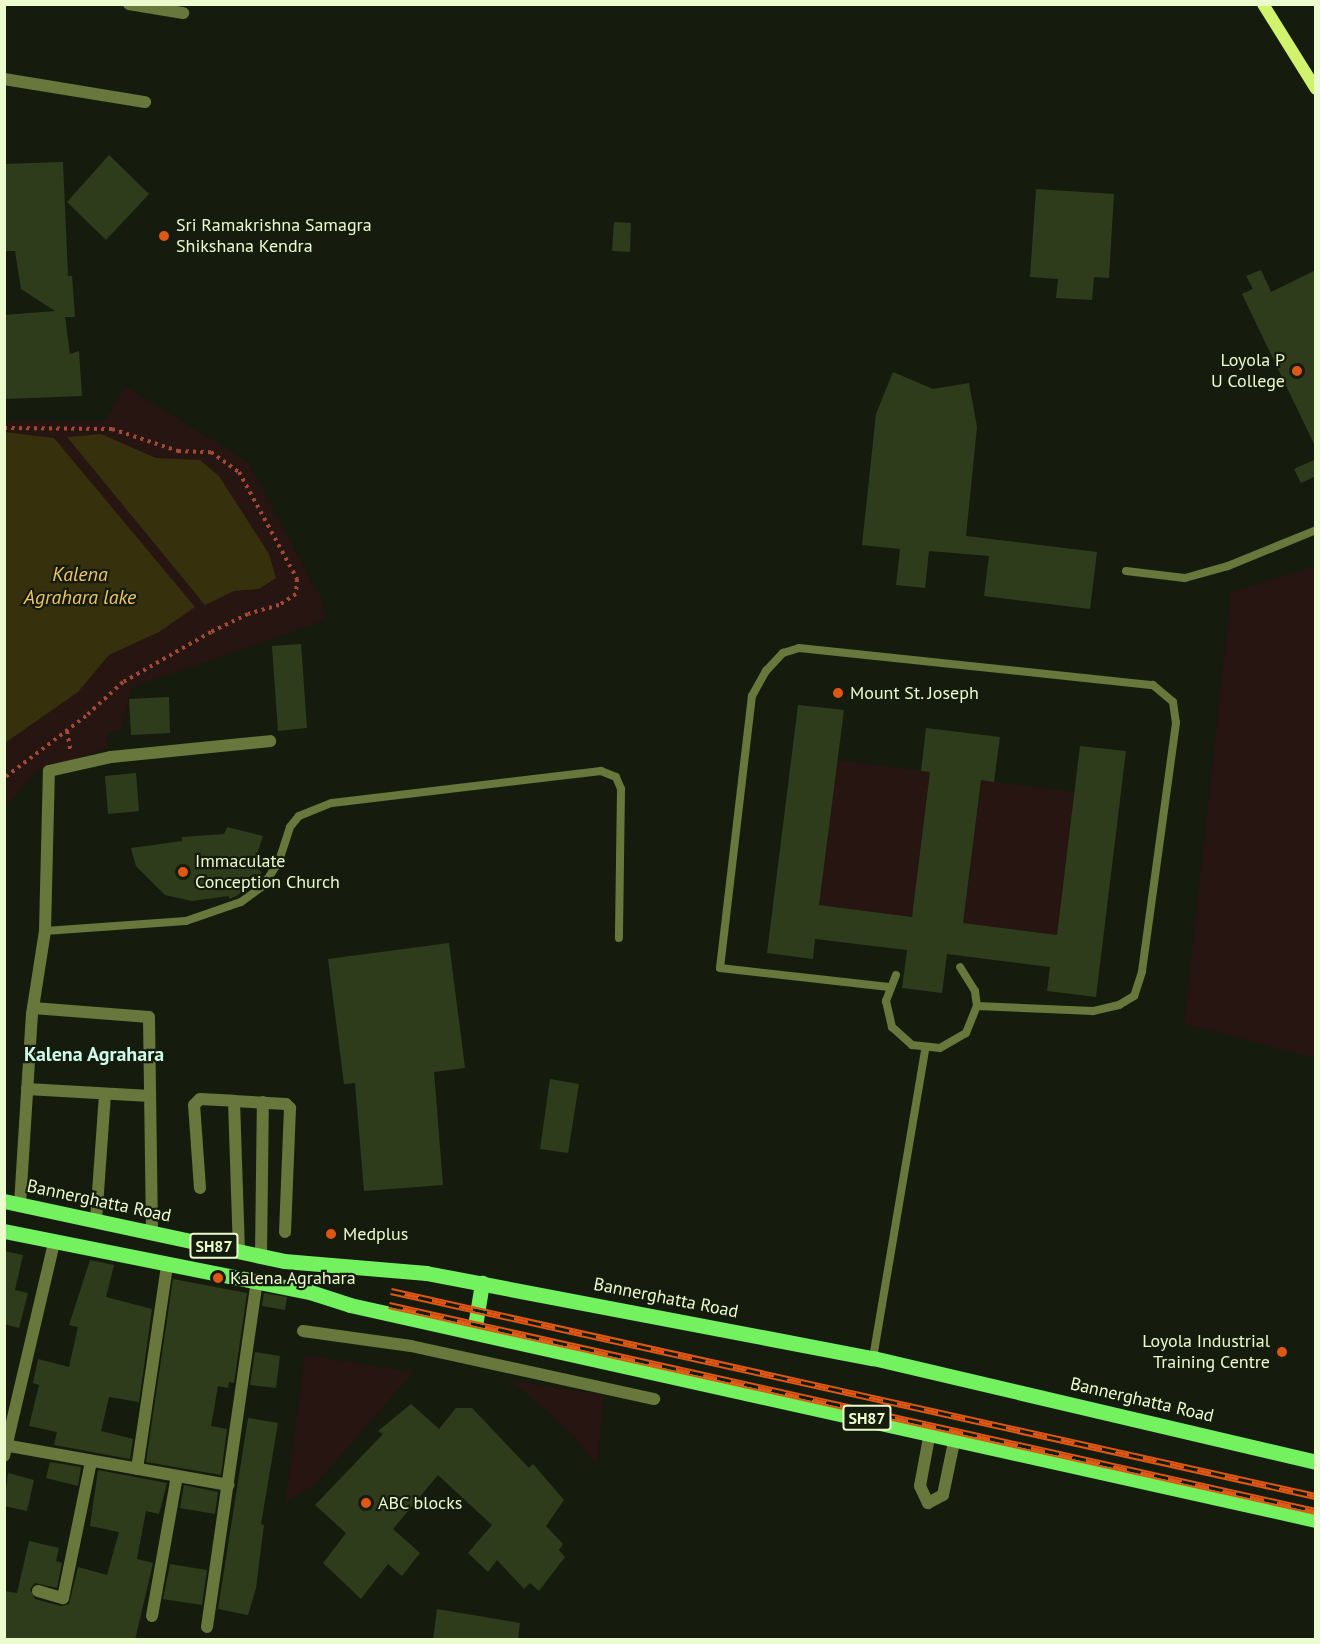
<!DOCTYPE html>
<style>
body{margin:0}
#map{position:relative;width:1320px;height:1644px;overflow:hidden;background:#161c0d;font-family:"PT Sans",sans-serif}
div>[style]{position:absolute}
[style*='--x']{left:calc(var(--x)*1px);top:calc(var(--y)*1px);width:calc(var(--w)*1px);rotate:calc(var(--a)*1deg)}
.green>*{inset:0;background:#261511}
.water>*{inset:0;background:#36300d}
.building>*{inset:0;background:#2e3c1b}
.path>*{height:4px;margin-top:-2px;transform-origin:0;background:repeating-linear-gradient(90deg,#a44937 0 3px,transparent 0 7.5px)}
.service>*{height:8px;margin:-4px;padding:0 4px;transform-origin:4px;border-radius:4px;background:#68773c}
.minor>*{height:12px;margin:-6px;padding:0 6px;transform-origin:6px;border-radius:6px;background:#68773c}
.secondary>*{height:12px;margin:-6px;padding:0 6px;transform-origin:6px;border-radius:6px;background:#d1f26d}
.primary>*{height:15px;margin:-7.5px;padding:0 7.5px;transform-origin:7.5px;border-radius:7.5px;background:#74f15e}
.rail>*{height:7px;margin-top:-3.5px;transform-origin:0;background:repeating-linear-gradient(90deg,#161c0d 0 14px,#e05614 0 28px);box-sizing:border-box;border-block:2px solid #e05614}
.dots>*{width:16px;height:16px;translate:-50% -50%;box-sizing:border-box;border:3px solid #161c0d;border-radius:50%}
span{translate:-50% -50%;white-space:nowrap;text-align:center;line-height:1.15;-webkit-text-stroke:4.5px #161c0d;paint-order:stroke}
.shield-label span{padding:2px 4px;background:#161c0d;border:2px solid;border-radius:4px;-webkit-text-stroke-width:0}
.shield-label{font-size:16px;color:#ebfbcd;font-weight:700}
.poi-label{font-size:18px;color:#ebfbcd}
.left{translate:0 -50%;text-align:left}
.right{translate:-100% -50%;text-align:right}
.street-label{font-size:18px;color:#ebfbcd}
.water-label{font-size:20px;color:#f1c564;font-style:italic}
.neighbourhood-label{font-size:20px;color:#cffbe9;font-weight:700}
.frame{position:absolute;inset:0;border:6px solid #ebfbcd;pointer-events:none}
</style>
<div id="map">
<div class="green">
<div style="clip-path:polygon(evenodd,125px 386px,248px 462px,322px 600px,326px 620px,131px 688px,122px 730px,107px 732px,108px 749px,37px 770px,5px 808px,5px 743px,78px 692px,109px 655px,159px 632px,55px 438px,5px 432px,5px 421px,105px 421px,125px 386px,101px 435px,156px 458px,259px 589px,234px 591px,101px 435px)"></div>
<div style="clip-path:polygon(1315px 566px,1316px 566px,1315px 1058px,1184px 1024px,1231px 592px)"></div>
<div style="clip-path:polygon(837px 760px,930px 772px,912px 917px,819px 905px)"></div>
<div style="clip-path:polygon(981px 780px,1074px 792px,1057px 935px,963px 923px)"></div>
<div style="clip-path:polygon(305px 1355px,413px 1372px,316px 1484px,285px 1503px)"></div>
<div style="clip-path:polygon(504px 1379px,604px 1395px,597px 1466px,573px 1435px,523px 1390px)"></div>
</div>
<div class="water">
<div style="clip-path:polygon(5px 432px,54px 438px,195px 607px,159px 632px,109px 655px,78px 692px,5px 743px)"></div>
<div style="clip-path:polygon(101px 434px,156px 458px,200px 460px,219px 476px,269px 554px,276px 578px,259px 589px,234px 591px,205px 605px,67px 437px)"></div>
</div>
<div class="building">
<div style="clip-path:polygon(109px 155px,149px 194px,106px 240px,67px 202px)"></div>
<div style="clip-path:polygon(63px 162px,68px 276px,72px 276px,75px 317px,65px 317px,70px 354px,79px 351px,82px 396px,4px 399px,4px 315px,55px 311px,21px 289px,15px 251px,4px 251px,4px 164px)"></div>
<div style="clip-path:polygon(1036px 189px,1114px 194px,1109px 278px,1094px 277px,1092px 300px,1056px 298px,1058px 279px,1030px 277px)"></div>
<div style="clip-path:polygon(614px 222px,631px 223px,630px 252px,612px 251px)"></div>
<div style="clip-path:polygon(1261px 270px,1271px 292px,1316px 270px,1316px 448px,1242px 294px,1253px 289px,1246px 276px)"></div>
<div style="clip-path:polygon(893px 372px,933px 389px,969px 383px,977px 427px,966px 536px,1097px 552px,1090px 609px,984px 596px,989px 556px,929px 551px,925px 588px,896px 585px,900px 549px,862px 545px,876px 414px)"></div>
<div style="clip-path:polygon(1316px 459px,1316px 476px,1301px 483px,1294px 469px)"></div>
<div style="clip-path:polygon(301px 644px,307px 728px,278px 731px,272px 646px)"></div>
<div style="clip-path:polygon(169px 697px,170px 733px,131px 735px,129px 699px)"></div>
<div style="clip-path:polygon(798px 705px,844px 710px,819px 905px,912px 917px,930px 772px,921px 771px,926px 728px,1000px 737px,994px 782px,981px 780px,963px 923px,1057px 935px,1080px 746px,1126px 751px,1096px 997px,1047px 991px,1050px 967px,947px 954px,942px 993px,902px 988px,907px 950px,815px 939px,813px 959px,767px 953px)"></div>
<div style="clip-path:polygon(136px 773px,139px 811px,108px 814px,105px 776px)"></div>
<div style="clip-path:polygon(227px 827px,263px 836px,253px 866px,262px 872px,247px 890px,230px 899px,228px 896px,192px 901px,165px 895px,136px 866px,133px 856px,131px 848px,182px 841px,182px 837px,224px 834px)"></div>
<div style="clip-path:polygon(449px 943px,465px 1068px,434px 1072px,443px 1185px,364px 1191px,355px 1083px,344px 1084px,328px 959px)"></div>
<div style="clip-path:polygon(550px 1079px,579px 1084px,568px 1153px,540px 1149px)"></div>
<div style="clip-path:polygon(4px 1251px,23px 1255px,15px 1290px,28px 1293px,19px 1328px,4px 1324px)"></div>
<div style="clip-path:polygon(90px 1260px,114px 1265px,106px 1297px,152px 1309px,139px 1402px,109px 1397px,101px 1431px,133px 1439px,130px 1459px,54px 1445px,57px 1432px,29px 1426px,39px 1385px,33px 1383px,38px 1359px,69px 1367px,78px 1327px,69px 1325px)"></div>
<div style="clip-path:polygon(173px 1279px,247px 1293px,234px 1383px,229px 1382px,228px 1388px,218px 1386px,211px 1426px,227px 1429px,221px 1475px,146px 1462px)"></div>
<div style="clip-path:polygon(264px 1293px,287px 1297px,285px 1310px,262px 1306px)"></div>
<div style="clip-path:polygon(255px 1352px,280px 1356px,276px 1388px,250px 1385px)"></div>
<div style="clip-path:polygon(411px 1404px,439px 1429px,456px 1408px,472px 1408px,529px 1468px,533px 1464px,564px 1500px,546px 1526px,563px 1544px,559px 1550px,565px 1557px,539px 1591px,530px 1583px,524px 1589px,497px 1560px,488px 1572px,468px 1553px,492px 1525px,438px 1475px,393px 1529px,420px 1553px,402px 1576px,388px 1564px,361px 1599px,323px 1563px,346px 1533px,315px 1505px,383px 1434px,378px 1431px)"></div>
<div style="clip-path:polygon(248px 1418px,278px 1423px,261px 1524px,264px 1525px,256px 1588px,248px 1615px,218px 1609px)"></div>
<div style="clip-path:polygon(50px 1462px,81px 1467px,78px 1486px,46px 1478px)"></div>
<div style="clip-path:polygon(98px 1470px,167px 1483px,159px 1514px,146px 1511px,137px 1559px,153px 1563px,135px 1640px,4px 1640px,4px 1591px,17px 1593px,29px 1541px,59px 1548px,56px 1561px,62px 1563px,57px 1588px,35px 1583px,30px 1589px,35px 1599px,61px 1606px,69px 1604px,78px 1567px,107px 1575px,119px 1532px,90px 1526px)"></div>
<div style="clip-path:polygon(8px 1473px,34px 1480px,27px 1511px,4px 1506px)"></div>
<div style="clip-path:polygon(184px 1485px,218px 1492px,215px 1514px,180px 1508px)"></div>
<div style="clip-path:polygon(170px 1564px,207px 1570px,202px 1605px,163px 1599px)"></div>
<div style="clip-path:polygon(437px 1609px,520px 1623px,518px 1640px,433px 1640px)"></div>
</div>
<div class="path">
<div style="--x:4;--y:428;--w:108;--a:0.5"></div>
<div style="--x:112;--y:429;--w:70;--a:18.4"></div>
<div style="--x:178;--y:451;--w:33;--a:2"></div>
<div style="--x:211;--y:452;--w:34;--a:36"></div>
<div style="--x:239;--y:472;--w:122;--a:61.5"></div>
<div style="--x:297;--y:579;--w:15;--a:94"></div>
<div style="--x:296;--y:594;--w:20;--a:147"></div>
<div style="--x:279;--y:605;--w:32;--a:164"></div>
<div style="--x:248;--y:614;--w:41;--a:154.1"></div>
<div style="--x:211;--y:632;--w:101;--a:150.4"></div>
<div style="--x:123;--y:682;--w:50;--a:137.4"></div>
<div style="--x:86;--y:716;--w:103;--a:142.9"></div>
<div style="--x:67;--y:731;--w:22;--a:80"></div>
</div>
<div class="service">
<div style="--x:1126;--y:571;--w:59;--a:6.8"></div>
<div style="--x:1185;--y:578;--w:45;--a:-15.6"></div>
<div style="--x:1228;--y:566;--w:95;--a:-22.2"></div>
<div style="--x:45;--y:931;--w:141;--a:-4.1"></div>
<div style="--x:186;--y:921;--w:58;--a:-19.1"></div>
<div style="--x:241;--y:902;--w:27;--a:-36"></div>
<div style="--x:263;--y:886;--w:30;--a:-57"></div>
<div style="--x:279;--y:861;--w:36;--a:-72"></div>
<div style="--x:290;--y:827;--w:14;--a:-51"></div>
<div style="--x:299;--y:816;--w:35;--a:-22"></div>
<div style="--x:332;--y:803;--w:271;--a:-6.8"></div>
<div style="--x:601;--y:771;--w:16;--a:22"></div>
<div style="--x:616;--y:777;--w:13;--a:67"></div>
<div style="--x:621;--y:789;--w:149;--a:90.8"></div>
<div style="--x:896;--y:975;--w:28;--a:111"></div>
<div style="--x:886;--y:1001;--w:27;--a:77"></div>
<div style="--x:892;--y:1027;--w:27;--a:42"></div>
<div style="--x:912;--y:1045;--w:28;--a:6"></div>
<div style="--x:940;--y:1048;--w:30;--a:-30"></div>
<div style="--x:966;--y:1033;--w:29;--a:-68"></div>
<div style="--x:977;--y:1006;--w:15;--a:-98"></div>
<div style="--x:975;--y:991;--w:28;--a:-122"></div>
<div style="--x:889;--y:987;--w:170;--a:-173.6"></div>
<div style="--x:720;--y:968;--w:274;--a:-83.3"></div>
<div style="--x:752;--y:696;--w:29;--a:-61"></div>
<div style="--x:766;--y:671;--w:25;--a:-47"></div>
<div style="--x:783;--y:653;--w:17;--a:-17"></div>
<div style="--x:799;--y:648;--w:356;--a:6"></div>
<div style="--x:1153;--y:685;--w:26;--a:40"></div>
<div style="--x:1173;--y:702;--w:21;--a:82"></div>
<div style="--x:1176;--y:723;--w:251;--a:97.8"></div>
<div style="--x:1142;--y:972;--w:25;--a:108"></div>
<div style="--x:1134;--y:996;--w:17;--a:149"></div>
<div style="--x:1119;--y:1005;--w:27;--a:167"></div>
<div style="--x:1093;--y:1011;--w:116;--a:-177.5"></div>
<div style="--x:873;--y:1358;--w:313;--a:-80.4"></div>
</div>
<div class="minor">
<div style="--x:129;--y:4;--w:55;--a:9.5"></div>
<div style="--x:4;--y:79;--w:143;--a:9.3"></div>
<div style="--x:33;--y:1008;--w:116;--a:4.4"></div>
<div style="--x:149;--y:1017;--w:215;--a:89.2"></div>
<div style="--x:27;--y:1089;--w:123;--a:3.3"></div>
<div style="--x:234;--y:1101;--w:52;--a:3.3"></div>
<div style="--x:286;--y:1104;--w:6;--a:45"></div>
<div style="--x:290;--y:1108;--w:124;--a:92.3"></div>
<div style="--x:200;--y:1188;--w:83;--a:-94.1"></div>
<div style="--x:194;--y:1105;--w:8;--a:-45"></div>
<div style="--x:200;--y:1099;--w:34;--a:3"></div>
<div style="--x:234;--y:1101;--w:150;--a:88.1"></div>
<div style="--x:20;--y:1204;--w:190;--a:-86.4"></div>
<div style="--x:32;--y:1014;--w:84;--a:-81.1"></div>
<div style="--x:45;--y:931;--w:160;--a:-88.6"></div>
<div style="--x:49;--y:771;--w:64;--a:-12.7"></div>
<div style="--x:111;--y:757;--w:160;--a:-5.7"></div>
<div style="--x:96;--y:1220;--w:126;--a:-85.9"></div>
<div style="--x:261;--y:1256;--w:154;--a:-89.3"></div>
<div style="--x:303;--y:1331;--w:109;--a:7.9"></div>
<div style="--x:411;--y:1346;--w:249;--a:12.3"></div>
<div style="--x:930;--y:1432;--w:55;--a:100.5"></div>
<div style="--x:920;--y:1486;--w:19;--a:65"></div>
<div style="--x:928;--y:1503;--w:17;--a:-28"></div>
<div style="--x:943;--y:1495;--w:59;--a:-78.3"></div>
<div style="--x:4;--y:1445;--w:228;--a:10.1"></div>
<div style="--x:4;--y:1456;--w:220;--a:-76.8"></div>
<div style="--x:137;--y:1469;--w:205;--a:-81.6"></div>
<div style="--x:38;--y:1591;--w:26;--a:16"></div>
<div style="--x:63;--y:1598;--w:140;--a:-78.4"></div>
<div style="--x:152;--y:1616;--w:142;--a:-79.9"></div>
<div style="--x:207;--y:1627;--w:351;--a:-81.8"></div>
</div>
<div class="secondary">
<div style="--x:1263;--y:4;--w:100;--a:58.1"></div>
</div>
<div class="primary">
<div style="--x:4;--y:1201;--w:286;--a:12.1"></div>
<div style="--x:284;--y:1261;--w:143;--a:4.8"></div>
<div style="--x:426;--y:1273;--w:455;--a:10.8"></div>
<div style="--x:873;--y:1358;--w:455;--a:13.2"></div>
<div style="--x:4;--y:1231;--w:312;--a:11.3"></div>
<div style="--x:310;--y:1292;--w:42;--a:18"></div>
<div style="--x:350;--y:1305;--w:990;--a:12.55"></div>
<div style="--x:474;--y:1332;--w:50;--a:-80.7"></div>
</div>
<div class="rail">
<div style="--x:391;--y:1291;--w:947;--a:12.5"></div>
<div style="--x:389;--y:1305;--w:950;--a:12.53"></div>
</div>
<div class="dots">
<div style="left:164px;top:236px;background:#e05614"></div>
<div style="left:1297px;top:371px;background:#e05614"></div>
<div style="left:838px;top:693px;background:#e05614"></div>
<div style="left:183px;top:872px;background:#e05614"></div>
<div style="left:331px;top:1234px;background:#e05614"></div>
<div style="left:218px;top:1278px;background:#e05614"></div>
<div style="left:1282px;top:1352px;background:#e05614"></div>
<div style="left:366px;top:1503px;background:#e05614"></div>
</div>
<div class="shield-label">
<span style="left:214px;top:1246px">SH87</span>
<span style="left:867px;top:1418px">SH87</span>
</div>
<div class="poi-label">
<span class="left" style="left:176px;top:236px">Sri Ramakrishna Samagra<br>Shikshana Kendra</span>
<span class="right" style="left:1285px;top:371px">Loyola P<br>U College</span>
<span class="left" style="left:850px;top:693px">Mount St. Joseph</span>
<span class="left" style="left:195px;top:872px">Immaculate<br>Conception Church</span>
<span class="left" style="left:343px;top:1234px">Medplus</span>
<span class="left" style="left:230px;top:1278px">Kalena Agrahara</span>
<span class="right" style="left:1270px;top:1352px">Loyola Industrial<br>Training Centre</span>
<span class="left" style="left:378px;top:1503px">ABC blocks</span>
</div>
<div class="street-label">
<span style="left:99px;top:1201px;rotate:12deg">Bannerghatta Road</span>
<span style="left:666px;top:1298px;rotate:11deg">Bannerghatta Road</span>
<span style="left:1142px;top:1400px;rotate:13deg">Bannerghatta Road</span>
</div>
<div class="water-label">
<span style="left:80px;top:586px">Kalena<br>Agrahara lake</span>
</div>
<div class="neighbourhood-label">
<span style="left:94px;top:1054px">Kalena Agrahara</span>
</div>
<div class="frame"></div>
</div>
